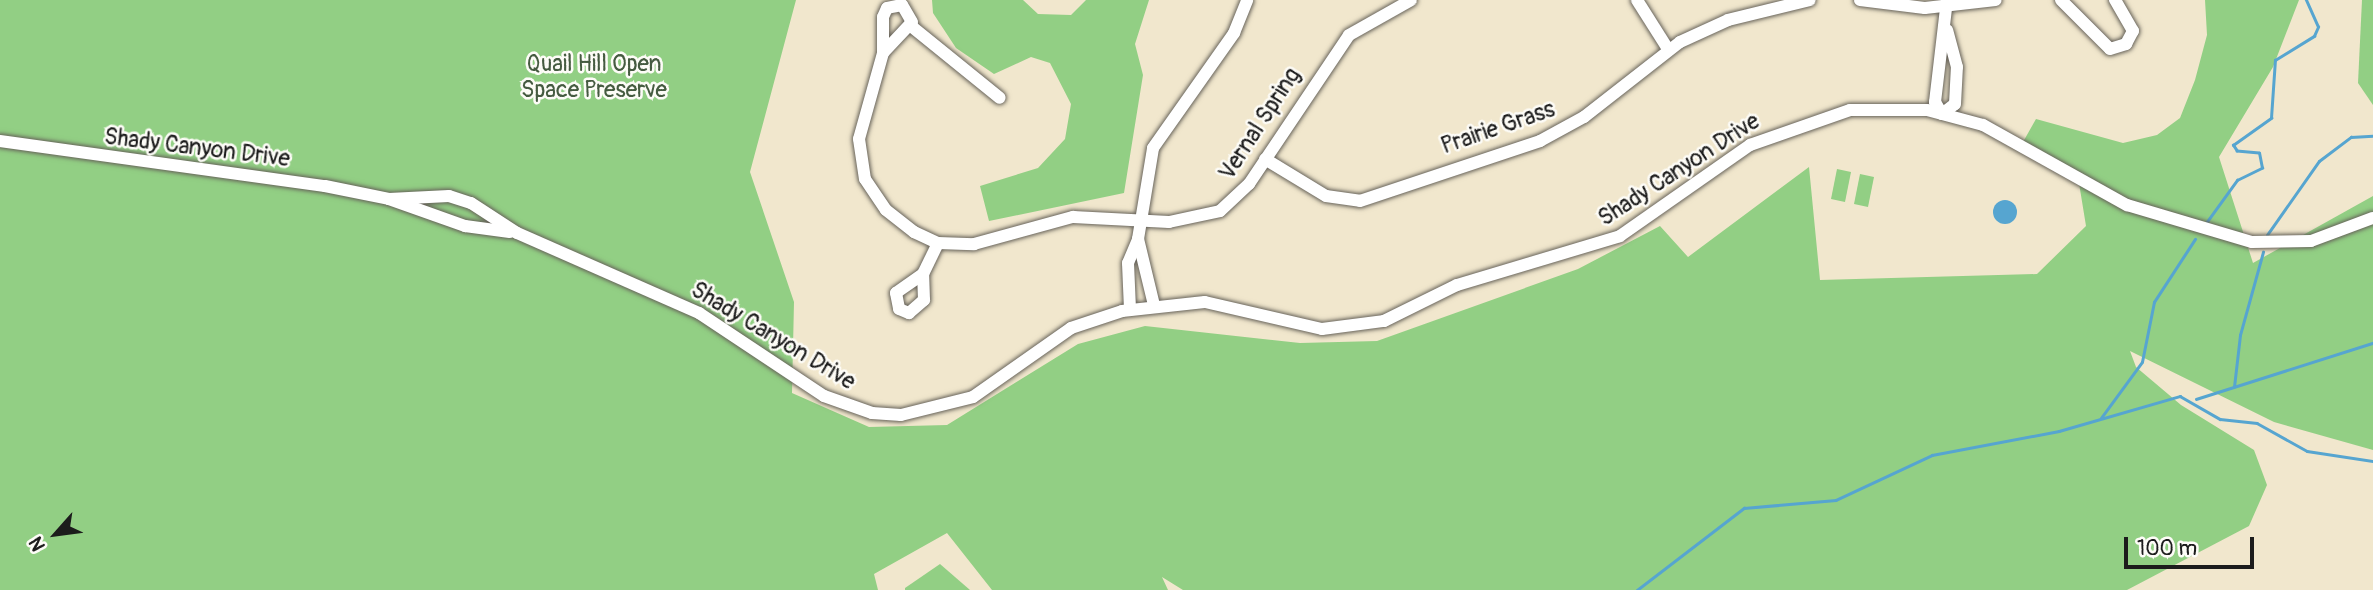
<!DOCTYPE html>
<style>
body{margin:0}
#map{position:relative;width:2373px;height:590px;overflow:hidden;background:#f1e7cd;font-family:Pangolin,sans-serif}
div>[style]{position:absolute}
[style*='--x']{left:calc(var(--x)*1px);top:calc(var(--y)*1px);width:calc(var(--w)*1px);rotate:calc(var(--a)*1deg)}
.green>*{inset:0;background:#92cf84}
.water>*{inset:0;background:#56a5d0}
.round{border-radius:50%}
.stream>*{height:2.5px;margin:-1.25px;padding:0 1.25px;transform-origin:1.25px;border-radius:1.25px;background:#56a5d0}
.roads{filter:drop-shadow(0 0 2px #67635a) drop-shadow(0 0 2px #67635a)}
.minor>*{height:12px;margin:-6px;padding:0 6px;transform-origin:6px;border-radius:6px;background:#fff}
span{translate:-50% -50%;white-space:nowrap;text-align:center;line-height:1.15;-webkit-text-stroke:5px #fdfcf7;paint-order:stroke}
.park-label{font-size:23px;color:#455b40}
.street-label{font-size:23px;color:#1c1c1c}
.north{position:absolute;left:21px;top:499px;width:70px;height:70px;-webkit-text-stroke:5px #fdfcf7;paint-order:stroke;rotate:242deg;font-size:19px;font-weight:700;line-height:28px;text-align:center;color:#1c1c1c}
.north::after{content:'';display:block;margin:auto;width:24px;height:32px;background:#1c1c1c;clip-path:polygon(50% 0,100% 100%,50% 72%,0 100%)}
.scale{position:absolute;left:2124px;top:537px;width:130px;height:32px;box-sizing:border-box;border:4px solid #1c1c1c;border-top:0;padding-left:9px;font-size:21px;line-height:24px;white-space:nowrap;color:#1c1c1c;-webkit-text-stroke:5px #fdfcf7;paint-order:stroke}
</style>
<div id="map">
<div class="green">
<div style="clip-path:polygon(0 0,796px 0,750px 172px,794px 302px,792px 393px,869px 427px,947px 425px,1078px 344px,1145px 326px,1300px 343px,1377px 341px,1578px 269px,1660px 226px,1688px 257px,1809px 167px,1820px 280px,2037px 274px,2086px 226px,2078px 177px,2023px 142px,2036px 119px,2123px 143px,2157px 135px,2180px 118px,2195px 80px,2207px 35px,2205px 0,2299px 0,2273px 67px,2219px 157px,2253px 263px,2373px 196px,2373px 450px,2274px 422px,2130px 351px,2136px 367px,2181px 405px,2254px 450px,2267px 485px,2249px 526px,2127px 590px,1183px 590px,1162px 577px,1168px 590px,992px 590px,947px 533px,874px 574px,878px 590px,0 590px)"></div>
<div style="clip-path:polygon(932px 0,1023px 0,1038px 14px,1071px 15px,1086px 0,1149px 0,1135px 44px,1143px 75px,1124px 193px,989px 221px,980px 186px,1038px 168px,1065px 139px,1071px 104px,1050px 63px,1031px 57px,994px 74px,956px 48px,933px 13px)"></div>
<div style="clip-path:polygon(2362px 0,2373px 0,2373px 105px,2358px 83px)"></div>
<div style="clip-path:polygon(1837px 169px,1851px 172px,1845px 202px,1831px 199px)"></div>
<div style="clip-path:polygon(1860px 174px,1874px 177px,1868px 207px,1854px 204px)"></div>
<div style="clip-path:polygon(940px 564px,970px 590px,905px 590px,905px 588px)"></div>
</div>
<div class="water">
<div class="round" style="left:1993px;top:200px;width:24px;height:24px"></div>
</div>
<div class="stream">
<div style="--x:2206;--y:223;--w:53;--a:-54.2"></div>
<div style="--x:2237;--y:180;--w:28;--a:-26"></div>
<div style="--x:2262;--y:168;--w:15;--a:-101"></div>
<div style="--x:2259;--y:153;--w:22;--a:-175"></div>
<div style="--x:2237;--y:151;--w:7;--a:-124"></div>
<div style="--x:2233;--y:145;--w:47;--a:-35.4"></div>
<div style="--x:2271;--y:118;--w:58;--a:-86.1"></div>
<div style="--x:2275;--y:60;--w:46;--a:-31.6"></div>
<div style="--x:2314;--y:36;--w:10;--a:-66"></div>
<div style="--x:2318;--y:27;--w:30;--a:-114"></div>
<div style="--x:2267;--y:235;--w:90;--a:-54.9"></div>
<div style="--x:2319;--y:161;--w:40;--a:-37"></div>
<div style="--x:2351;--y:137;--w:22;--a:-3"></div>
<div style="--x:2234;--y:387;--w:52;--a:-83.4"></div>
<div style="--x:2240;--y:335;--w:86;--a:-74.5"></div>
<div style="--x:2196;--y:399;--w:186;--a:-17.6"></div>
<div style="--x:2101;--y:418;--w:69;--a:-53.8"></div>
<div style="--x:2142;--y:362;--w:61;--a:-78.7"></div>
<div style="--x:2154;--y:302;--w:75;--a:-56.9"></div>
<div style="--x:1637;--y:590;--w:135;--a:-37.5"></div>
<div style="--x:1744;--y:508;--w:92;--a:-5"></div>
<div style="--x:1836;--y:500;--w:106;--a:-25.1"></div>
<div style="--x:1932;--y:455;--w:129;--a:-10.7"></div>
<div style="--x:2059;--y:431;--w:126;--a:-16.1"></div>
<div style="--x:2180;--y:396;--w:46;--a:29.9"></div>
<div style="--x:2220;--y:419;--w:37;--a:6"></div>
<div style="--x:2257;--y:423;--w:57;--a:29.2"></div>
<div style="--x:2307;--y:451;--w:67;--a:8.6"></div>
</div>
<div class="roads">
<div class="minor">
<div style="--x:1637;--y:0;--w:58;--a:57.7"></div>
<div style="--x:1860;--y:0;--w:65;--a:7"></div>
<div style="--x:1925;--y:8;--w:71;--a:-6.4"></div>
<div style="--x:2061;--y:0;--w:69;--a:45"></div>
<div style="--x:2110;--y:49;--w:17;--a:-17"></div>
<div style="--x:2126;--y:44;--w:15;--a:-62"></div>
<div style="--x:2133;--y:31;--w:36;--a:-120"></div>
<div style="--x:911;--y:26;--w:114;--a:39"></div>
<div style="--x:883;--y:53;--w:42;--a:-46.9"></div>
<div style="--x:912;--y:22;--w:20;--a:-120"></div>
<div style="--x:902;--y:5;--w:15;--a:169"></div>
<div style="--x:887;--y:8;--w:10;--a:114"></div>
<div style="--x:883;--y:17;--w:36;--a:90"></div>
<div style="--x:883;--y:53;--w:89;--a:105.6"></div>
<div style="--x:859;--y:139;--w:40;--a:81.5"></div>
<div style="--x:865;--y:179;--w:37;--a:56"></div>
<div style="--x:886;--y:210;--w:36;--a:38"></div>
<div style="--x:914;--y:232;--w:26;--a:25"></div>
<div style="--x:938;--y:243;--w:36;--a:2"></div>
<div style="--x:974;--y:244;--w:103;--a:-15.3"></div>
<div style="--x:1073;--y:217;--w:96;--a:3"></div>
<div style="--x:1169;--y:222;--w:52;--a:-12.2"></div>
<div style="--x:1220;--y:211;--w:40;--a:-43"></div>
<div style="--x:1249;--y:184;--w:179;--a:-56.1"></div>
<div style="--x:1349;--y:35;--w:71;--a:-29.4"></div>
<div style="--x:1942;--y:114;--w:14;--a:-120"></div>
<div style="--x:1935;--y:102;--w:103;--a:-83.3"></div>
<div style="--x:1942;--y:114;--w:16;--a:-38"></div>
<div style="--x:1955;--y:104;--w:37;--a:-87"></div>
<div style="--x:1957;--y:67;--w:38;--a:-105"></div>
<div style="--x:0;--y:141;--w:328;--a:7.9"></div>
<div style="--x:325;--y:186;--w:65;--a:11.5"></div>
<div style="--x:389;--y:199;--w:81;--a:19.6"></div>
<div style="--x:465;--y:226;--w:45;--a:7.6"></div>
<div style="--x:1265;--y:159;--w:71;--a:31.2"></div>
<div style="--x:1326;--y:196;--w:34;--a:8"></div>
<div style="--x:1360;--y:201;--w:190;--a:-18.4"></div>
<div style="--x:1540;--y:141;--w:50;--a:-28.6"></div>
<div style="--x:1584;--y:117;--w:122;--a:-38"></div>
<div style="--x:1680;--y:42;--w:53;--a:-24.6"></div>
<div style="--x:1728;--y:20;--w:84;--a:-13.7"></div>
<div style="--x:389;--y:199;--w:60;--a:-2.9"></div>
<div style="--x:449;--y:196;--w:23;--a:18"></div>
<div style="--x:471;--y:203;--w:55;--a:33.1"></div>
<div style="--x:517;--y:233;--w:199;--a:23.7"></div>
<div style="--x:699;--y:313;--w:150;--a:33.6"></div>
<div style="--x:824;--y:396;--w:51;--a:19.5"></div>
<div style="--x:872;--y:413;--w:29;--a:4"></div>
<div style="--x:901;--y:415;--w:74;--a:-14"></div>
<div style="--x:973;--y:397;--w:120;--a:-35.1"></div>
<div style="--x:1071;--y:328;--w:54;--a:-18.4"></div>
<div style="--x:1122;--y:311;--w:83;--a:-6.2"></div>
<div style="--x:1205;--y:302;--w:120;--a:13"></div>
<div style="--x:1322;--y:329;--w:63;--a:-7.4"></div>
<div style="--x:1384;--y:321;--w:81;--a:-26.3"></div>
<div style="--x:1457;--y:285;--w:170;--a:-16.7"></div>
<div style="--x:1620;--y:236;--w:159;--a:-35"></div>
<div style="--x:1750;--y:145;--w:106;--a:-19.3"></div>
<div style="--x:1850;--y:110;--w:77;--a:0"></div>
<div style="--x:1927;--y:110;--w:58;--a:15"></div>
<div style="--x:1983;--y:125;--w:165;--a:29.1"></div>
<div style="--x:2127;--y:205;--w:130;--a:16.5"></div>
<div style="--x:2252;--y:242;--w:59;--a:-1"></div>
<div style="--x:2311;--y:241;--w:66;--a:-20.4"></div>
<div style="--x:1138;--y:239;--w:68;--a:76.4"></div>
<div style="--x:923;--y:274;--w:33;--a:145"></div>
<div style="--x:896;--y:293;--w:16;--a:79"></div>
<div style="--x:899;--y:309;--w:11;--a:22"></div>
<div style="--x:909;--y:313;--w:20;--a:-41"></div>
<div style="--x:924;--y:300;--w:26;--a:-92"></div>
<div style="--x:923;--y:274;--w:34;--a:-64"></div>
<div style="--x:1130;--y:309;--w:46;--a:-92.5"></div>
<div style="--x:1128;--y:263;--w:26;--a:-67"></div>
<div style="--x:1138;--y:239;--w:92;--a:-80.6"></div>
<div style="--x:1153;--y:148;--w:141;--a:-54.8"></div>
<div style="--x:1234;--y:33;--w:35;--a:-68"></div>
</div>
</div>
<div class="park-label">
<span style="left:594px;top:77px">Quail Hill Open<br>Space Preserve</span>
</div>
<div class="street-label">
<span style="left:1260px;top:124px;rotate:-57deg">Vernal Spring</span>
<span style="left:1498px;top:128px;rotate:-19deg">Prairie Grass</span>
<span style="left:197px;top:148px;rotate:7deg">Shady Canyon Drive</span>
<span style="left:1679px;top:170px;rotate:-33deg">Shady Canyon Drive</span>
<span style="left:773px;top:336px;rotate:31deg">Shady Canyon Drive</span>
</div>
<div class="north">N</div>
<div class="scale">100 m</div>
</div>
